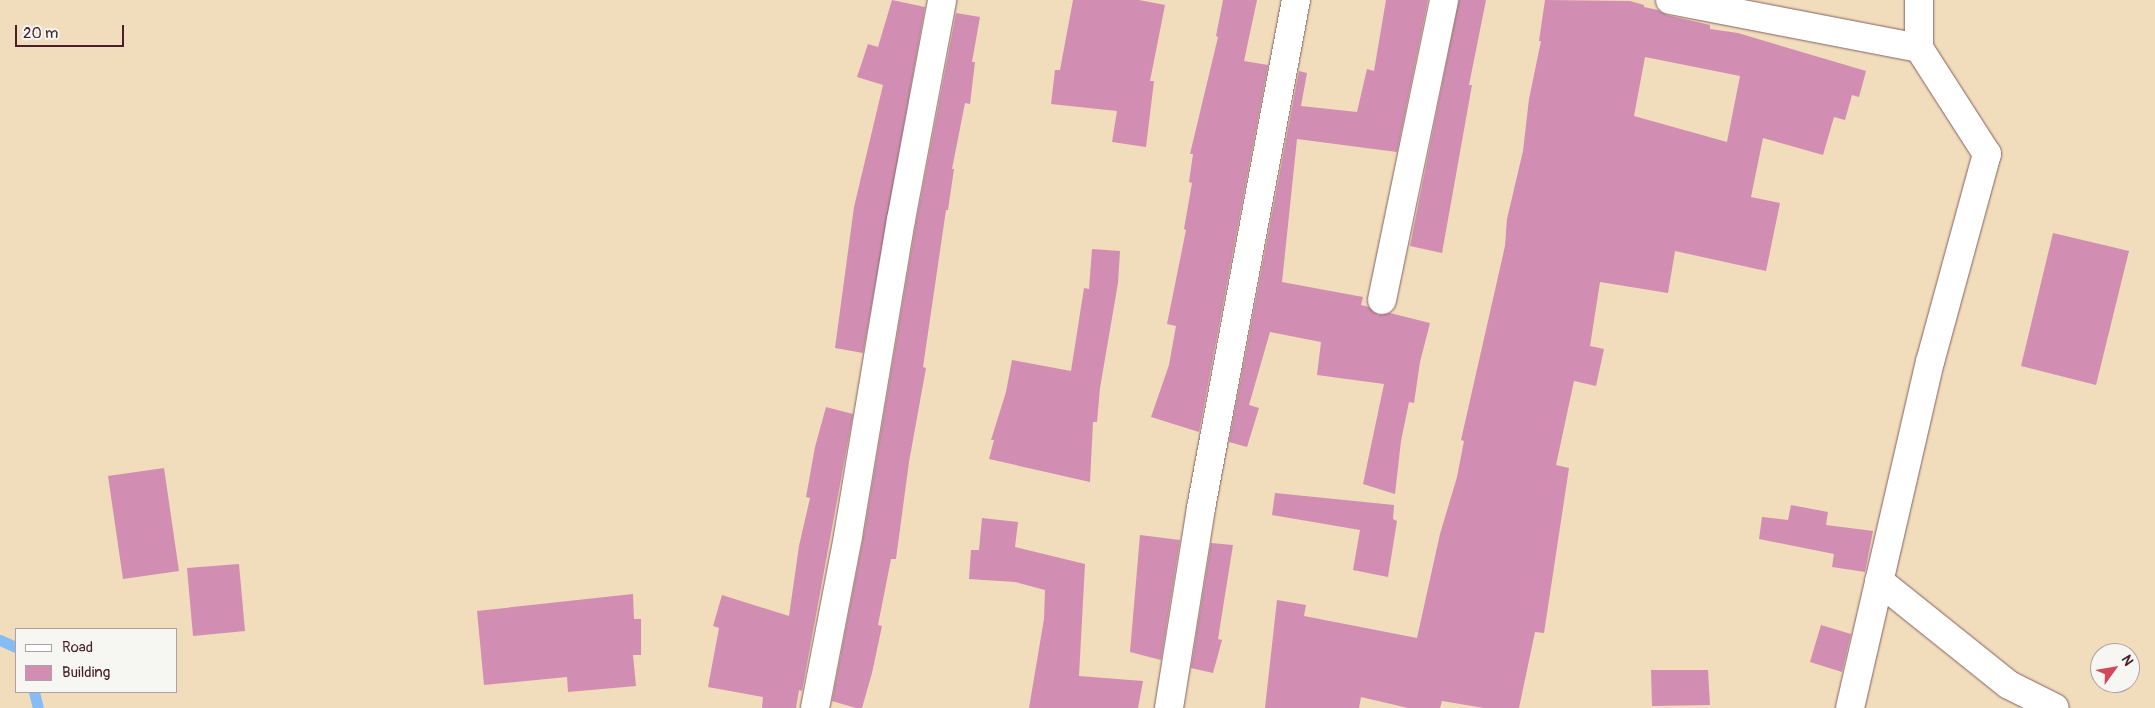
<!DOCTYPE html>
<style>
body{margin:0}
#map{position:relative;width:2155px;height:708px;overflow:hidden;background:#f1dcbc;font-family:Pangolin,sans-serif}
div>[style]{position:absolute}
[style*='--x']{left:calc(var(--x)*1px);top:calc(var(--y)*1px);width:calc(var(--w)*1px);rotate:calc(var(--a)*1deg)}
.stream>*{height:11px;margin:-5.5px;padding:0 5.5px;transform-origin:5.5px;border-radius:5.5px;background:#86bcf5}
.building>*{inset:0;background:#d18eb2}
.roads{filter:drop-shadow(0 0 1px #84615e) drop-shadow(0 0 1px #84615e)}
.minor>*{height:28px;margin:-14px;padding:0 14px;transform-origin:14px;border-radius:14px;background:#fff}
span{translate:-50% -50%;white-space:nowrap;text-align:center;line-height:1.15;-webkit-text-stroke:4.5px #f6f6f2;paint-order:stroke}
.legend{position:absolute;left:15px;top:628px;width:162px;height:65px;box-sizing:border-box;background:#f6f6f2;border:1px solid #b1a0a2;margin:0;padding:6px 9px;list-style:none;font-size:15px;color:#4a1f2b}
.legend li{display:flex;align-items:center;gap:10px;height:25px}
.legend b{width:25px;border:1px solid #b1a0a2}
.north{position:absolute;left:2090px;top:643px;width:50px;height:50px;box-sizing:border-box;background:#f6f6f2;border:1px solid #b1a0a2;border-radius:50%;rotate:58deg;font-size:14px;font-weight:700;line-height:20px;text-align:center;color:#4a1f2b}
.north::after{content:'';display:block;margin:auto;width:18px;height:22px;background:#d1495b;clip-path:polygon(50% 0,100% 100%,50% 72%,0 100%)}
.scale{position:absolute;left:15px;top:25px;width:109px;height:22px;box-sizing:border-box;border:2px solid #4a1f2b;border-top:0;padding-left:6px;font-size:15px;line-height:18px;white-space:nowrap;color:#4a1f2b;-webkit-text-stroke:4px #f6f6f2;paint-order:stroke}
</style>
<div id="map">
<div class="stream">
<div style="--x:0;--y:640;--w:17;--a:24"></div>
<div style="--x:34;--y:692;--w:16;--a:76"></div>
</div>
<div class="building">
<div style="clip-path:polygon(892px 0,925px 7px,863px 353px,835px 348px,854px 207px,883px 85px,857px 77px,868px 44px,878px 47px)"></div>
<div style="clip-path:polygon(1073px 0,1139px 0,1165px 5px,1150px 81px,1154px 81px,1146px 147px,1112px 142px,1117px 111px,1051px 104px,1055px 70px,1060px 70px)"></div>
<div style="clip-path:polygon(1223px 0,1257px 0,1244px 61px,1268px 65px,1199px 432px,1151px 417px,1169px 365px,1176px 326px,1167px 324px,1186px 230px,1184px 229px,1192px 183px,1189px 182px,1193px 154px,1190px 154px,1218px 37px,1216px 36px)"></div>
<div style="clip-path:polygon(1386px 0,1428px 0,1397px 152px,1297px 139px,1282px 282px,1363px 297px,1361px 305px,1369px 307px,1378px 315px,1390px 313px,1430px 323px,1420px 362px,1414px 403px,1409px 402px,1401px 441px,1395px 494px,1363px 484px,1384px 384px,1317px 375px,1321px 342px,1270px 332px,1249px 405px,1259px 408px,1247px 447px,1229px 442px,1299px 71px,1307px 73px,1301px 106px,1357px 112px,1367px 69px,1374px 71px)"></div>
<div style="clip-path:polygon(1459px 0,1486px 0,1469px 85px,1472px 85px,1442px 253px,1410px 246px)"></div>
<div style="clip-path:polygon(evenodd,1545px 0,1630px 1px,1644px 5px,1644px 7px,1658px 10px,1667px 15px,1710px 25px,1710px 29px,1738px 33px,1866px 71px,1859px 97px,1852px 95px,1845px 120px,1834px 117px,1823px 155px,1763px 138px,1751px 197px,1780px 203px,1766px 271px,1675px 251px,1668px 293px,1600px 282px,1590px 346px,1604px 349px,1596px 386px,1574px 381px,1556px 465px,1569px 468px,1544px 633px,1535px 632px,1519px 708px,1484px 708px,1442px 701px,1440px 708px,1408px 708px,1361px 697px,1359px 708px,1265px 708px,1277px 600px,1306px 605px,1304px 616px,1417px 638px,1440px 534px,1457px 477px,1464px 441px,1461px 440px,1505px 246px,1507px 219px,1523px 151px,1529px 99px,1541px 41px,1539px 41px,1545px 0,1645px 57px,1740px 76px,1727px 142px,1634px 116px,1645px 57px)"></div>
<div style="clip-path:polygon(956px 13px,980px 17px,972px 62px,975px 62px,970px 104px,965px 103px,952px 169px,954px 169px,948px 210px,946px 210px,923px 367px,926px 368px,909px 462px,896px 559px,891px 559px,878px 625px,882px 626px,872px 673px,862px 708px,856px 708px,832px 701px,863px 539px,916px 223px)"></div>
<div style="clip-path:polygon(2053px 233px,2129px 251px,2096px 385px,2021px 366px)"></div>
<div style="clip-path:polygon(1092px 249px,1120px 251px,1118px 283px,1100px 388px,1097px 422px,1093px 422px,1090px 482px,989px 459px,994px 440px,991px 440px,1006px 392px,1012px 360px,1071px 371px,1084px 288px,1089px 289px)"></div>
<div style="clip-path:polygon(826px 407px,853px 414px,802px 691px,799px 690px,796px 708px,762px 708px,763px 697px,708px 687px,719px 628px,713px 626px,722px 595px,789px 616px,799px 546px,810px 498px,806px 497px,815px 447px)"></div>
<div style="clip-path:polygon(164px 468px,179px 571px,123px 579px,108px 476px)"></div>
<div style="clip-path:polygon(1275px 493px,1394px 505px,1393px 519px,1397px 521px,1388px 577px,1353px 570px,1360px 530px,1272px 515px)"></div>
<div style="clip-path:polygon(1791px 505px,1828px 512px,1826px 525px,1873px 531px,1865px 572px,1832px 567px,1834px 554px,1759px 539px,1762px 517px,1788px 520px)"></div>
<div style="clip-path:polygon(982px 518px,1018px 522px,1015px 547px,1085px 564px,1079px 676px,1143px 681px,1138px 708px,1029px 708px,1044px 619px,1045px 590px,1015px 582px,969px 579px,971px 550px,979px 550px)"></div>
<div style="clip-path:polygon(1140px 535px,1180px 540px,1161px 660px,1130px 652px)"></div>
<div style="clip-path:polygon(1211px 543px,1233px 545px,1218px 639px,1222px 640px,1213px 673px,1191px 668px)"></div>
<div style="clip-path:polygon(239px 564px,245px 631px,193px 636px,187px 568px)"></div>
<div style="clip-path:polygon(633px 594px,634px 619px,641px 619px,641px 655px,633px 655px,636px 686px,568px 692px,567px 677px,484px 685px,477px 611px)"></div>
<div style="clip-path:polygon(1821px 625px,1851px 634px,1842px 672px,1810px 662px)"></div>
<div style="clip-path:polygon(1651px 670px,1708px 670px,1710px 705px,1652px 706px)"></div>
</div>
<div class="roads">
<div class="minor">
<div style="--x:1670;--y:0;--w:254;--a:10.9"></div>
<div style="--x:1382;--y:300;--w:306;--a:-78.3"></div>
<div style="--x:1879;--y:581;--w:166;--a:38.7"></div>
<div style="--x:2009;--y:685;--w:51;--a:26.6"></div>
<div style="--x:815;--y:708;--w:175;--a:-79.1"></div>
<div style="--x:848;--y:536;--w:320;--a:-80.5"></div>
<div style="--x:901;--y:220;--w:224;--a:-79.4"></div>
<div style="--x:1169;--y:708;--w:203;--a:-80.9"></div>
<div style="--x:1201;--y:508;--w:517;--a:-79.41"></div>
<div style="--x:1850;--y:708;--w:355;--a:-77"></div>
<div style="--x:1930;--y:362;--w:216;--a:-74.7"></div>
<div style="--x:1987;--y:154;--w:126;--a:-122.7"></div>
<div style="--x:1919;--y:48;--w:48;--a:-90"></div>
</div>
</div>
<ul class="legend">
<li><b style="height:6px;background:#fff"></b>Road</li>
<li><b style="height:14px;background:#d18eb2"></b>Building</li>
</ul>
<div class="north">N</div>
<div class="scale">20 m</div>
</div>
